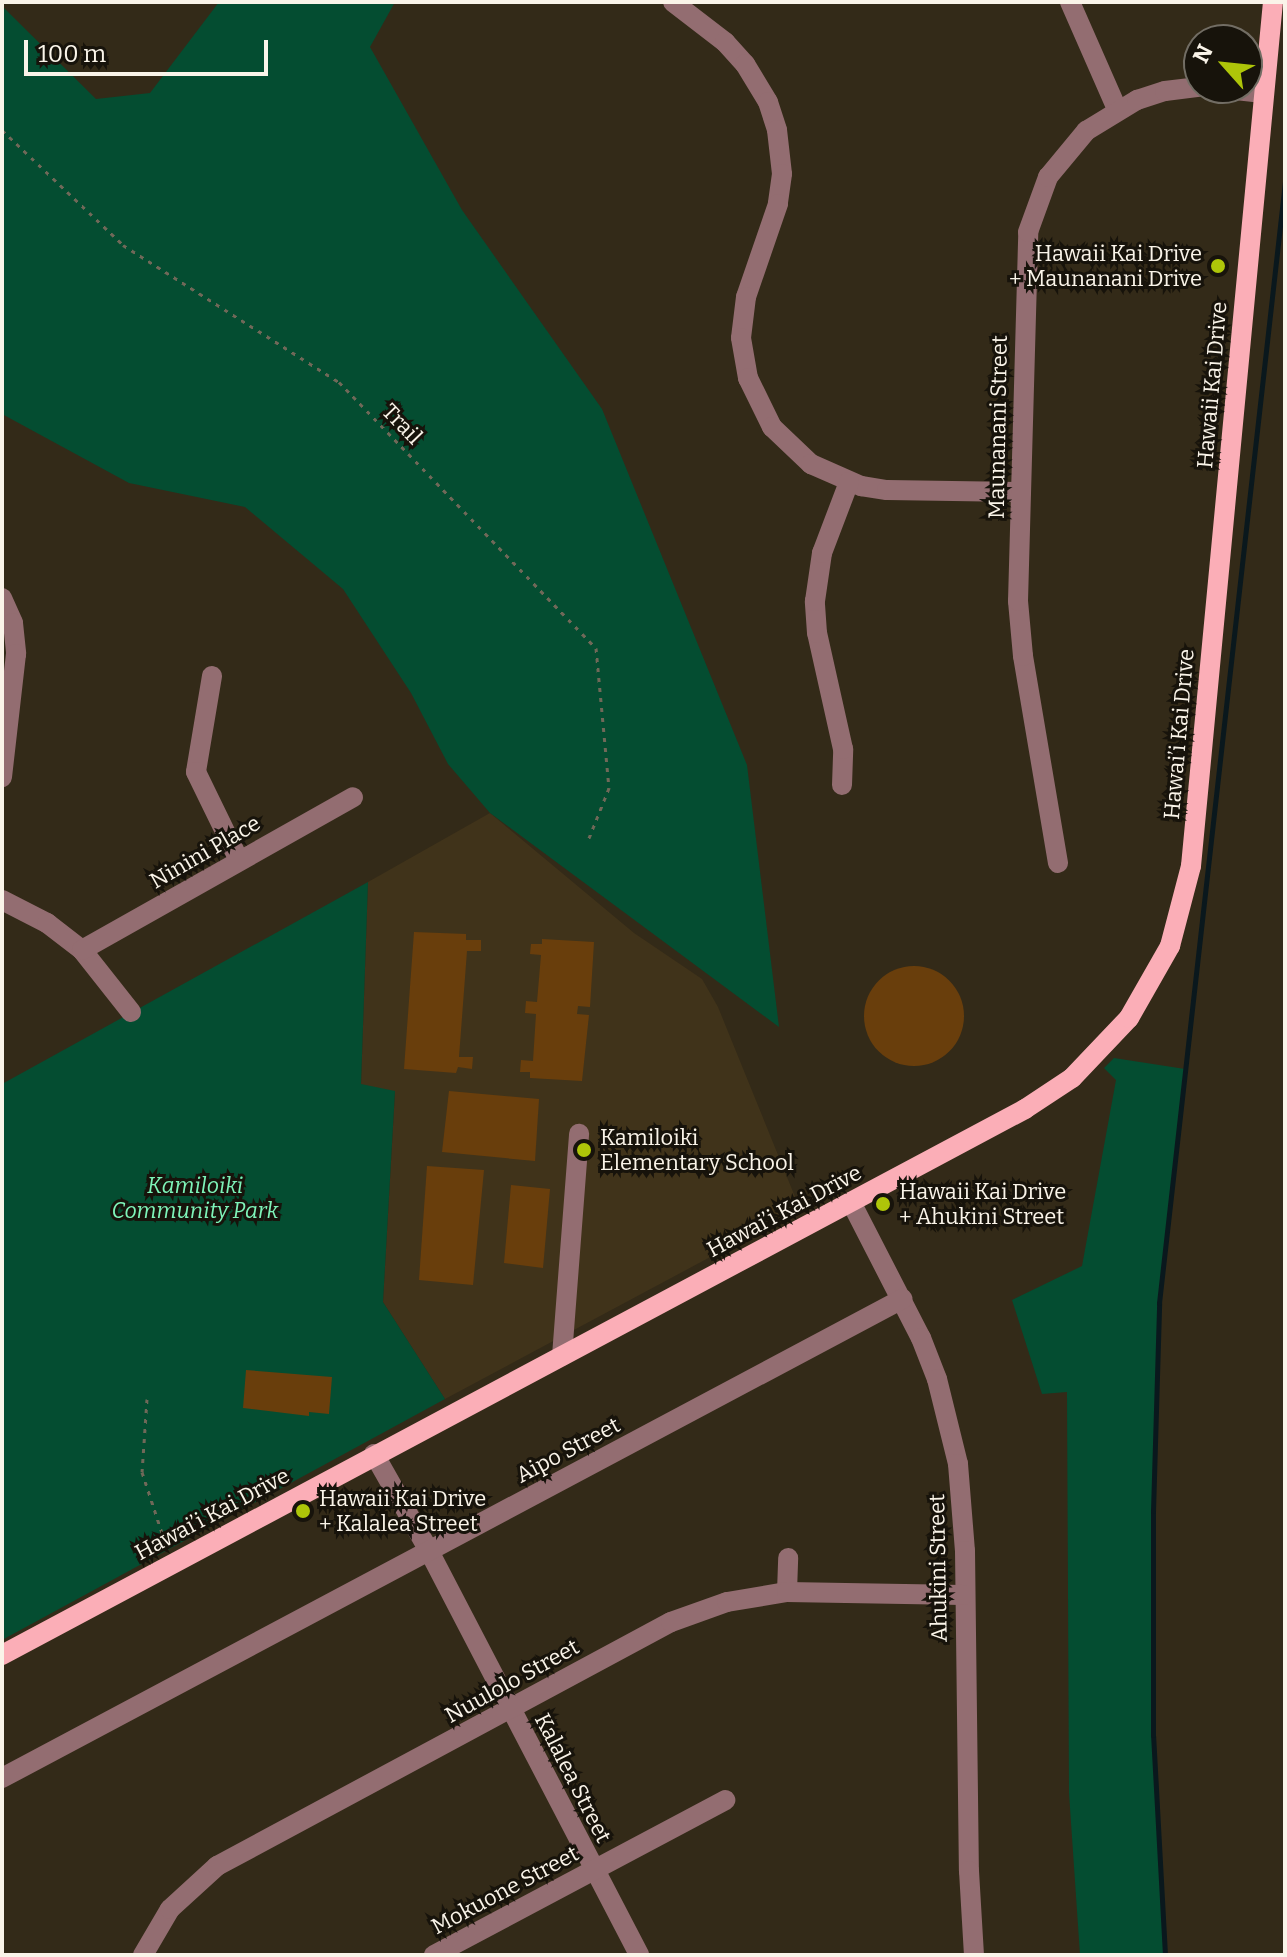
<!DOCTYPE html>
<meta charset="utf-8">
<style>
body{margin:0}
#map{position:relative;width:1287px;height:1957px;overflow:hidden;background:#332a18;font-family:Bitter,serif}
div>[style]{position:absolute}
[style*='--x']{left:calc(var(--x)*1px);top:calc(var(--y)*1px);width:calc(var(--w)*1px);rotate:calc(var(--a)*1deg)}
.built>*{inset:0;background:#40331a}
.green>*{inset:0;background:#044d31}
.stream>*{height:5px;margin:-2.5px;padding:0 2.5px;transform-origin:2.5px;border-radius:2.5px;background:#0a181d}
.building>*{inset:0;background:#693e0c}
.round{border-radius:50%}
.path>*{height:3px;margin-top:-1.5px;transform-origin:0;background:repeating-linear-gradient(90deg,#706858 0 4px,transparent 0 10px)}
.minor>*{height:20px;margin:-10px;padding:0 10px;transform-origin:10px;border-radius:10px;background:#936d71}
.major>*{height:20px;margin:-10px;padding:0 10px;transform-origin:10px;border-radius:10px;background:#fbaeb7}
.dots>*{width:22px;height:22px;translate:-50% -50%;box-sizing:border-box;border:4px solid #17130b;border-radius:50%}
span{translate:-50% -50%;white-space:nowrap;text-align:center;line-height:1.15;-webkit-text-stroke:6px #17130b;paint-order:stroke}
.poi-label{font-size:22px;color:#faf4e9}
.right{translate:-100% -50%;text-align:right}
.left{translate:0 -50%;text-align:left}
.street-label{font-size:22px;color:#faf4e9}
.park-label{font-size:22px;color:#7ef4b9;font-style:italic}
.frame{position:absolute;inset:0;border:4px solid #faf4e9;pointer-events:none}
.north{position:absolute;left:1183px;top:24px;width:80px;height:80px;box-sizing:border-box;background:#17130b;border:2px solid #726d64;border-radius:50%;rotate:297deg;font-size:22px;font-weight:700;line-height:32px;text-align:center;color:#faf4e9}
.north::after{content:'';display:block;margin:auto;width:28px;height:36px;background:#aec509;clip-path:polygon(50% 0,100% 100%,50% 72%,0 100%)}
.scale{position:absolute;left:24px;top:40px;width:244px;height:36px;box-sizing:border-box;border:4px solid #faf4e9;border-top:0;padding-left:10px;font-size:24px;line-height:28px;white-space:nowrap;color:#faf4e9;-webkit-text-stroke:6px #17130b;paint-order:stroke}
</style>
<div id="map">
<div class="built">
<div style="clip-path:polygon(490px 813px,634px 933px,702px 979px,718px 1007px,800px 1209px,445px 1399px,383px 1302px,395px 1092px,361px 1085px,368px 882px)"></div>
</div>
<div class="green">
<div style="clip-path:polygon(219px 2px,395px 2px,370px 47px,462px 210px,602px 409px,747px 765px,779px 1027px,490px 813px,448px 764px,411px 693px,343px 589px,245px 507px,129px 483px,2px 414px,2px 6px,96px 99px,150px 93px)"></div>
<div style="clip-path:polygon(368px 882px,361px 1084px,395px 1091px,383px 1302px,445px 1399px,2px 1640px,2px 1084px)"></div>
<div style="clip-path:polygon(1114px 1058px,1185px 1069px,1159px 1303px,1153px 1511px,1153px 1735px,1165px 1955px,1080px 1955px,1069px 1793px,1067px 1392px,1042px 1394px,1012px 1300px,1082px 1266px,1116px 1080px,1104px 1068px)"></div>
</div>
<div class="stream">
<div style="--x:1165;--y:1955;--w:220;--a:-93.1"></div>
<div style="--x:1153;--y:1735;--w:224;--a:-90"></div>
<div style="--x:1153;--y:1511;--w:208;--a:-88.3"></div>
<div style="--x:1159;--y:1303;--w:1129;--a:-83.59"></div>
</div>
<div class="building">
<div style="clip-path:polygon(414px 932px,466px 934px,466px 940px,481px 940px,481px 951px,467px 951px,459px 1057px,473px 1057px,472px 1069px,458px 1067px,456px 1073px,404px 1069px)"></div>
<div style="clip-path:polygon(542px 939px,594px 942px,590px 1007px,578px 1006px,577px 1014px,589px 1015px,582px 1081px,530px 1078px,530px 1072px,520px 1072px,521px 1060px,533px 1061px,536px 1014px,525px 1013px,526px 1001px,537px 1002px,541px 955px,530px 954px,531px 944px,542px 944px)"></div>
<div class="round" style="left:864px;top:966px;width:100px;height:100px"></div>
<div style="clip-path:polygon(449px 1091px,539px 1099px,535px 1161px,442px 1152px)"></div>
<div style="clip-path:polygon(427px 1166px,484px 1170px,473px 1285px,419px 1280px)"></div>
<div style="clip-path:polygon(511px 1185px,550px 1189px,543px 1268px,504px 1263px)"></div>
<div style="clip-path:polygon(246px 1370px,332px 1377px,329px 1414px,309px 1412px,309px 1416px,243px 1408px)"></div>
</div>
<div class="path">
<div style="--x:2;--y:130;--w:167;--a:43.5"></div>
<div style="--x:123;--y:245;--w:256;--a:32.4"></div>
<div style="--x:339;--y:382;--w:370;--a:46"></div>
<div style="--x:596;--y:648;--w:141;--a:84.7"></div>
<div style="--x:609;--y:788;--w:59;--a:111.8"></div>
<div style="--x:147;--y:1399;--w:73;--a:93.9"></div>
<div style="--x:142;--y:1472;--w:80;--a:71.8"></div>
</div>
<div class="minor">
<div style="--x:673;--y:2;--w:66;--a:37.6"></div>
<div style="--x:725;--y:42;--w:30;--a:48"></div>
<div style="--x:745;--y:64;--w:44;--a:58.8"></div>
<div style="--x:768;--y:102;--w:29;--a:72"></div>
<div style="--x:777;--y:130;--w:44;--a:83.5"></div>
<div style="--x:782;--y:174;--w:30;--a:98"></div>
<div style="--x:778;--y:204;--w:98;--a:109"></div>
<div style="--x:746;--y:297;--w:41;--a:97"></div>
<div style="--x:741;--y:338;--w:41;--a:80.1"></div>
<div style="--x:748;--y:378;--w:55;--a:63.9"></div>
<div style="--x:772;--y:427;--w:54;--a:43.5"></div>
<div style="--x:811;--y:464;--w:55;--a:23.7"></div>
<div style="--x:861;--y:486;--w:26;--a:9"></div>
<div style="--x:887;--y:490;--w:134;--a:0.9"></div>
<div style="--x:1070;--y:2;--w:117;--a:66.3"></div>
<div style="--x:1218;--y:88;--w:45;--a:6.3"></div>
<div style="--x:2;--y:598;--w:27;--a:66"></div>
<div style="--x:13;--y:623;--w:31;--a:84"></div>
<div style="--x:16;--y:654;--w:124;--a:96.5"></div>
<div style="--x:212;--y:676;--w:97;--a:99.5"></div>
<div style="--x:196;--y:772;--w:98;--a:64"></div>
<div style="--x:842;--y:785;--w:36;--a:-88"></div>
<div style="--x:843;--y:749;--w:119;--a:-102.6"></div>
<div style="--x:817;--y:633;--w:32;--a:-94"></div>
<div style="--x:815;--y:601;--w:49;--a:-81.7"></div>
<div style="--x:822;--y:553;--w:76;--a:-69.2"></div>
<div style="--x:1058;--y:863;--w:210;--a:-99.6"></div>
<div style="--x:1023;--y:656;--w:55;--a:-95.2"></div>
<div style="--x:1018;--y:601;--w:369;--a:-88.4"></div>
<div style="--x:1028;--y:232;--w:59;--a:-70"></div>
<div style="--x:1048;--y:177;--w:60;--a:-50.4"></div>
<div style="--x:1086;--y:131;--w:60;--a:-31.3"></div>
<div style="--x:1137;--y:100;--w:29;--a:-18"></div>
<div style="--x:1165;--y:91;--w:34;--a:-7"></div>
<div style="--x:2;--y:900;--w:51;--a:27.1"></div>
<div style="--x:47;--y:923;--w:44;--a:37.6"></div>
<div style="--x:82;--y:950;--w:79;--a:51.7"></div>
<div style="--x:82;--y:950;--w:311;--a:-29.4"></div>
<div style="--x:851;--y:1202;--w:153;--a:62.8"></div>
<div style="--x:921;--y:1338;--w:44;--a:68.7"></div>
<div style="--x:937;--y:1379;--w:88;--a:76.1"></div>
<div style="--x:958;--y:1464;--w:87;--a:85.4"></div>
<div style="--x:965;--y:1551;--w:320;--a:89.3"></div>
<div style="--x:969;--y:1871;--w:84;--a:86.6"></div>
<div style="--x:562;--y:1356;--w:223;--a:-85.6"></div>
<div style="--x:374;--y:1454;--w:112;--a:60.4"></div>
<div style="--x:429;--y:1551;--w:455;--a:62.5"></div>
<div style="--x:787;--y:1592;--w:34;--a:-88"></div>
<div style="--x:2;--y:1778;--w:1020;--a:-28.02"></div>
<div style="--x:143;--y:1955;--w:53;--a:-59.6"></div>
<div style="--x:170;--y:1909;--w:64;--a:-42.5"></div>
<div style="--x:217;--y:1866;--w:515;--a:-28.26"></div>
<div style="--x:671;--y:1622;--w:59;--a:-19.7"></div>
<div style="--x:727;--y:1602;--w:61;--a:-9.5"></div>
<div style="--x:787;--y:1592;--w:176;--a:1"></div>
<div style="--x:434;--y:1955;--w:330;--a:-28"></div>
</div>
<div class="major">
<div style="--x:2;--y:1655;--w:1160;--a:-28.09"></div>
<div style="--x:1025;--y:1109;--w:56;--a:-33.4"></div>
<div style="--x:1072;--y:1078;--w:83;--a:-46.5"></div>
<div style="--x:1129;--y:1018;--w:83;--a:-60.3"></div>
<div style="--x:1170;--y:946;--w:83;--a:-75.3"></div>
<div style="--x:1191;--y:866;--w:868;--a:-84.58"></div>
</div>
<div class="dots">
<div style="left:1218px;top:266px;background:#aec509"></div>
<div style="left:584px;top:1150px;background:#aec509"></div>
<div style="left:883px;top:1204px;background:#aec509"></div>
<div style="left:303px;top:1511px;background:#aec509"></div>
</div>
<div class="poi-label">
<span class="right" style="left:1202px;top:266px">Hawaii Kai Drive<br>+ Maunanani Drive</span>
<span class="left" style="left:600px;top:1150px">Kamiloiki<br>Elementary School</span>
<span class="left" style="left:899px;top:1204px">Hawaii Kai Drive<br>+ Ahukini Street</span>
<span class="left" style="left:319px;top:1511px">Hawaii Kai Drive<br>+ Kalalea Street</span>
</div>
<div class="street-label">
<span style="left:1212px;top:385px;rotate:-85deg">Hawaii Kai Drive</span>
<span style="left:402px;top:424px;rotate:46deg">Trail</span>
<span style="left:998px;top:427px;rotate:-89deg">Maunanani Street</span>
<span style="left:1179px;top:734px;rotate:-85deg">Hawai’i Kai Drive</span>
<span style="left:205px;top:852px;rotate:-30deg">Ninini Place</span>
<span style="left:784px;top:1211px;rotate:-28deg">Hawai’i Kai Drive</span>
<span style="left:568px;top:1450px;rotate:-28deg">Aipo Street</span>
<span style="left:212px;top:1514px;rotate:-28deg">Hawai’i Kai Drive</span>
<span style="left:938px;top:1568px;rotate:-91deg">Ahukini Street</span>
<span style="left:512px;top:1681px;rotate:-29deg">Nuulolo Street</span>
<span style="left:573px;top:1778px;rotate:63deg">Kalalea Street</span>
<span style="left:505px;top:1890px;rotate:-28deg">Mokuone Street</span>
</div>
<div class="park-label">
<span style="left:195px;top:1198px">Kamiloiki<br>Community Park</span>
</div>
<div class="frame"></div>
<div class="north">N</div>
<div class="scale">100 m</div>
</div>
